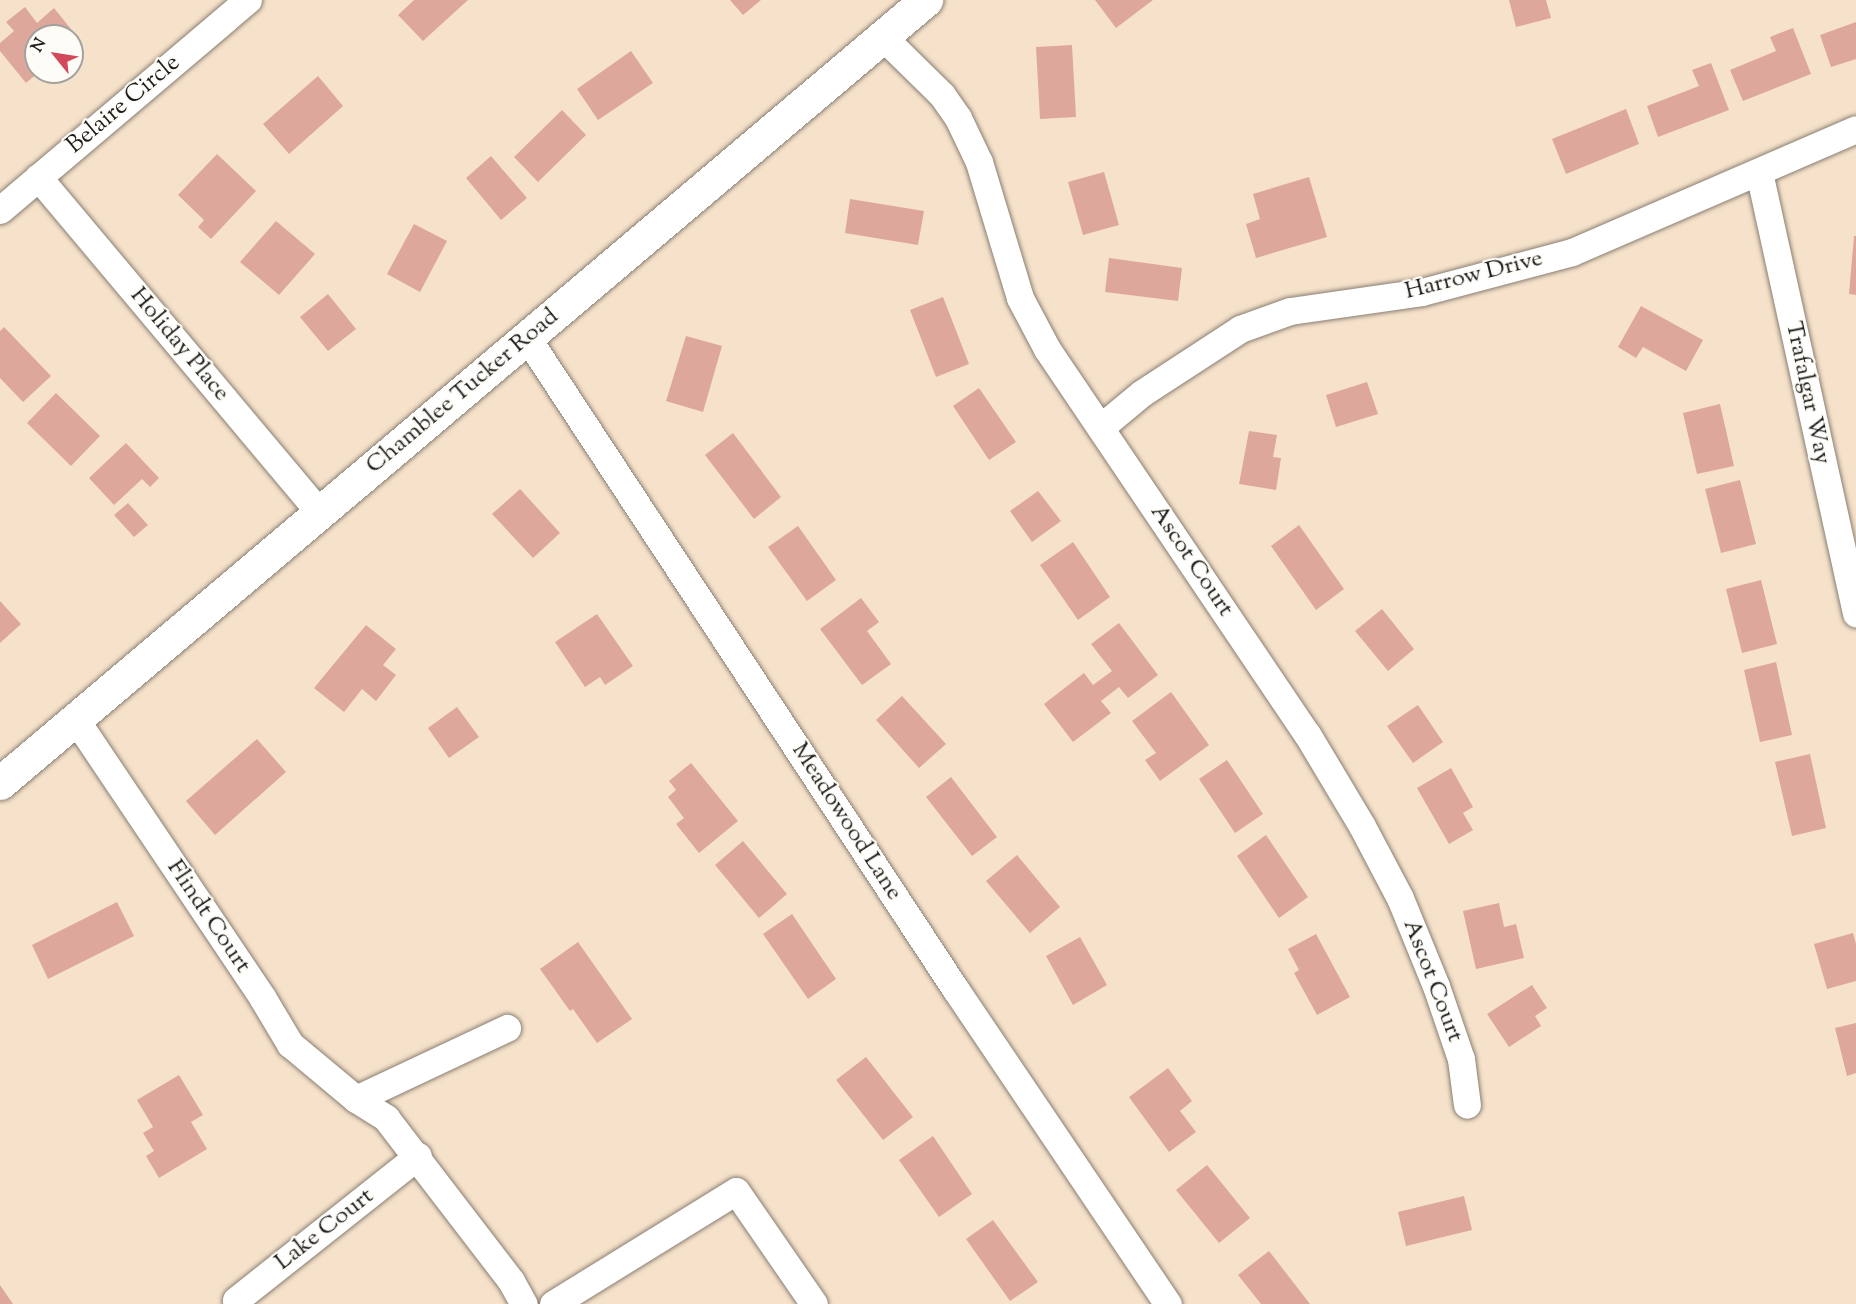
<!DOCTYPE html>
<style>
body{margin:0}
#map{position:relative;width:1856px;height:1304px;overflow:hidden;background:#f6e2ca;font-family:"Sorts Mill Goudy",serif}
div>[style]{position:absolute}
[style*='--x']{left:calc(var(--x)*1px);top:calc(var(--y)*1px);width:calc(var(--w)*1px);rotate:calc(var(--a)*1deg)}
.building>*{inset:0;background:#dea79c}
.roads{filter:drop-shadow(0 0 2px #897f73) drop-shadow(0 0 2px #897f73)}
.minor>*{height:27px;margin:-13.5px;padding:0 13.5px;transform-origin:13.5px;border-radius:13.5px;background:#fff}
.secondary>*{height:33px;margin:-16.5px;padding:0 16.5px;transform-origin:16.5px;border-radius:16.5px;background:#fff}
span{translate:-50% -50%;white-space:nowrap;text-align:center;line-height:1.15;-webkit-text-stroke:4.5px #fdfcf7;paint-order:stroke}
.street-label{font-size:24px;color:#1c1c1c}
.north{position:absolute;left:24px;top:24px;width:60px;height:60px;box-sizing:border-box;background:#fdfcf7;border:2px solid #a3a29f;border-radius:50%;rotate:300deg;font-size:16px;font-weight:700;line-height:24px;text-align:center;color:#1c1c1c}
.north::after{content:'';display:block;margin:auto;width:21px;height:27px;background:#d1495b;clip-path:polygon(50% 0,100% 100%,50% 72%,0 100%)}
</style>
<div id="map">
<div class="building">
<div style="clip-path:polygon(414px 0,468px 0,423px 41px,398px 15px)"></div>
<div style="clip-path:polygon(730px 0,761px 0,743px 15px)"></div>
<div style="clip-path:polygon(1095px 0,1153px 0,1116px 28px)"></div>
<div style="clip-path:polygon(1509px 0,1546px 0,1551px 18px,1516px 27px)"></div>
<div style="clip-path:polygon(25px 7px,37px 23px,54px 8px,79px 39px,72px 45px,72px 36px,36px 36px,36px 72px,39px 72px,26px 83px,0 51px,0 43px,14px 31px,6px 22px)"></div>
<div style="clip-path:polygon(1856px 22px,1856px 59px,1831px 67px,1820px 35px)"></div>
<div style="clip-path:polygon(1793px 28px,1811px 74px,1743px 101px,1730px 70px,1776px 51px,1770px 37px)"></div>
<div style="clip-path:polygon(1072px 45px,1076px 117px,1040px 119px,1036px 47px)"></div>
<div style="clip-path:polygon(631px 51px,653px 83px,598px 120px,577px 89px)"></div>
<div style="clip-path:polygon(1711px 63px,1729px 110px,1658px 137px,1647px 106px,1699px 86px,1692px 70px)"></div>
<div style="clip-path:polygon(318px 76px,343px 106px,289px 154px,263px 124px)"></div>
<div style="clip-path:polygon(1626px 109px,1639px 144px,1566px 174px,1552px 139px)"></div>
<div style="clip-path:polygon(562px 110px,586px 135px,538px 182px,514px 157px)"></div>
<div style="clip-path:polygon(217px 154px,256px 191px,211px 239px,198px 227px,204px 220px,178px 195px)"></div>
<div style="clip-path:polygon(491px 156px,527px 198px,501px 220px,466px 178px)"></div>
<div style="clip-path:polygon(1104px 172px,1119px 225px,1083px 235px,1068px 182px)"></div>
<div style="clip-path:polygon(1309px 177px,1327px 237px,1256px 258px,1246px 224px,1260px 219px,1253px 194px)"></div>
<div style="clip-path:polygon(850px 199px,924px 211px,918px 245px,845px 233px)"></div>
<div style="clip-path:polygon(276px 221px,315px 254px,279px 295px,240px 262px)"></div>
<div style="clip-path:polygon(414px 224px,447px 241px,420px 292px,387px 274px)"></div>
<div style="clip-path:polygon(1854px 236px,1856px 236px,1856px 295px,1849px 294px)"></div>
<div style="clip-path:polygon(1109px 258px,1182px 268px,1178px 301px,1105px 292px)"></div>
<div style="clip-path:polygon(328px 294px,356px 329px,328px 351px,300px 317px)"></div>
<div style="clip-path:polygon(943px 297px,969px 364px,936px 377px,910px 310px)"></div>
<div style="clip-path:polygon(1641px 306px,1703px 340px,1686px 371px,1643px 347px,1636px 358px,1618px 347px)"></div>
<div style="clip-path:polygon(4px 327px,51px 376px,23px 402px,0 378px,0 331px)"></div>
<div style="clip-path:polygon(686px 336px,722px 346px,703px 412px,666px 401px)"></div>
<div style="clip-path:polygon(1367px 382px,1378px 414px,1336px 427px,1326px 395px)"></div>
<div style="clip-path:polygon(979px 388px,1016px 442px,989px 460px,953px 406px)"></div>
<div style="clip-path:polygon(56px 393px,100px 436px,71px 466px,27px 423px)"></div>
<div style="clip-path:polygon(1720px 404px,1734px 466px,1697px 474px,1683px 413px)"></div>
<div style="clip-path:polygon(1249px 431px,1277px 435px,1273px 457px,1281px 458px,1276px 490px,1239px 484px)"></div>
<div style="clip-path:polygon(733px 433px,781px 497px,754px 519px,705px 455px)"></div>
<div style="clip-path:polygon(126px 443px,159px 478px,150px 487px,142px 479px,114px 505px,89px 478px)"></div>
<div style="clip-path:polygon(1740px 480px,1756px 544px,1721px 553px,1705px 489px)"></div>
<div style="clip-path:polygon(520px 489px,560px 533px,533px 558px,492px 514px)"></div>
<div style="clip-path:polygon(1038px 491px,1061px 521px,1032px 542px,1010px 511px)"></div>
<div style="clip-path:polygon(128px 503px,148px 525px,134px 537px,114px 515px)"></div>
<div style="clip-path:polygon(1299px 525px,1344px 589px,1316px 610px,1271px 546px)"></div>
<div style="clip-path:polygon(798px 526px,836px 580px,807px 601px,768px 547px)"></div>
<div style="clip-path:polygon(1073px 542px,1110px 597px,1078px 620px,1040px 565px)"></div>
<div style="clip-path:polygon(1761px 580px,1777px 644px,1742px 653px,1726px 589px)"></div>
<div style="clip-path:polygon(861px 598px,879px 622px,867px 631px,891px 664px,862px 685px,820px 629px)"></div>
<div style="clip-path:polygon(0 601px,21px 624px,0 643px)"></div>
<div style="clip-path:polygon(1382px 609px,1414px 649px,1388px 671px,1355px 631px)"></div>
<div style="clip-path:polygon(597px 614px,633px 666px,605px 685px,600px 677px,585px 687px,555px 642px)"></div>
<div style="clip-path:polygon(1119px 623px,1158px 675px,1128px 698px,1119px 687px,1101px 701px,1111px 713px,1073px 742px,1044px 704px,1084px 673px,1093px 685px,1112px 671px,1091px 644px)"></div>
<div style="clip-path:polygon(366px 625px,396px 649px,383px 665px,396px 675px,376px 701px,362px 689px,344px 712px,314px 688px)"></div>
<div style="clip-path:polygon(1776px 662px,1792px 735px,1760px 742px,1744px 670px)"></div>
<div style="clip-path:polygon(1171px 692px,1209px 745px,1160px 781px,1145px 760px,1156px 753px,1132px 721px)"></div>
<div style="clip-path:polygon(902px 696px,946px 744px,919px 768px,876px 720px)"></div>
<div style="clip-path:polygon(1418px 705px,1443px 742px,1413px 763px,1387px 726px)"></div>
<div style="clip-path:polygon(457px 707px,479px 737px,449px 758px,428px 728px)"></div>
<div style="clip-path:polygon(257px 739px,286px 772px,215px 835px,186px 801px)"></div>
<div style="clip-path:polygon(1810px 754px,1826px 828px,1792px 836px,1775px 762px)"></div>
<div style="clip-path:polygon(1227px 760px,1263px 814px,1235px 833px,1199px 779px)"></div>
<div style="clip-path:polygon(691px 763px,738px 821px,699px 853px,676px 824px,684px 818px,668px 797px,676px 790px,669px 781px)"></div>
<div style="clip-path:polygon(1451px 768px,1473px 807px,1463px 813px,1473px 830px,1449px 844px,1417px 788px)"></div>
<div style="clip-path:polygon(951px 777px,997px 837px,972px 856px,926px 797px)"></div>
<div style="clip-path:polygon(1266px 835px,1308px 897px,1279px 918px,1237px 856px)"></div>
<div style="clip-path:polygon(743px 841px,787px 894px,759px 918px,715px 865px)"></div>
<div style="clip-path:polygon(1017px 855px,1060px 907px,1030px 933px,986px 881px)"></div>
<div style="clip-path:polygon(117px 902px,134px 936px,48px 979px,32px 945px)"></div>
<div style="clip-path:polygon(1499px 903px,1504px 927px,1516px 924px,1524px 958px,1476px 969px,1463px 911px)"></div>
<div style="clip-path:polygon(792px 914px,836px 979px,808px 999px,763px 934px)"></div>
<div style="clip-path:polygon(1853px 933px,1856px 944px,1856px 981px,1827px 989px,1814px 944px)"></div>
<div style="clip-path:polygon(1316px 934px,1350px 997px,1317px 1015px,1294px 973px,1299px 970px,1288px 949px)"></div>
<div style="clip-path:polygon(1080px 937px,1107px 985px,1073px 1005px,1046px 956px)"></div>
<div style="clip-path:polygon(578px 942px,632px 1019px,597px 1043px,573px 1009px,570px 1011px,540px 969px)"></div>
<div style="clip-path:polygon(1532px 985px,1547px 1008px,1535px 1016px,1541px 1026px,1509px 1047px,1487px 1014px)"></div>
<div style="clip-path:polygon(1856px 1023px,1856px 1073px,1847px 1076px,1835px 1028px)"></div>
<div style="clip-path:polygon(866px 1057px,913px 1117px,883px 1140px,836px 1080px)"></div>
<div style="clip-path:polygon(1168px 1068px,1192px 1101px,1180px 1111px,1196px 1132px,1169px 1152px,1129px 1097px)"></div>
<div style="clip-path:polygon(179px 1075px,203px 1115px,191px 1122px,207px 1149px,159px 1178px,146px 1156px,154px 1151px,143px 1133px,153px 1127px,137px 1100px)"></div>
<div style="clip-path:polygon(933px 1136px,972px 1194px,939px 1217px,899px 1160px)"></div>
<div style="clip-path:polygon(1207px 1165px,1250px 1218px,1219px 1243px,1176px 1190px)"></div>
<div style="clip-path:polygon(1464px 1196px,1472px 1230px,1406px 1246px,1398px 1212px)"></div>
<div style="clip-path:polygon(993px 1220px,1038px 1282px,1010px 1301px,966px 1239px)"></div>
<div style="clip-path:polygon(1269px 1251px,1310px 1304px,1261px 1304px,1238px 1275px)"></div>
<div style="clip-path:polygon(0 1285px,13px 1304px,0 1304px)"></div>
</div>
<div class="roads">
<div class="minor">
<div style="--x:883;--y:37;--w:83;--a:44.5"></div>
<div style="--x:942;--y:95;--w:28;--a:55"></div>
<div style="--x:958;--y:118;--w:49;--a:64.5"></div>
<div style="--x:979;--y:162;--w:142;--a:73.2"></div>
<div style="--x:1020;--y:298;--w:58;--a:62.1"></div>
<div style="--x:1047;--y:349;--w:465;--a:56"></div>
<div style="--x:1307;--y:734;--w:107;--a:59.1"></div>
<div style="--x:1362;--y:826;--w:81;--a:62.2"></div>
<div style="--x:1400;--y:898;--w:95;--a:67.8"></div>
<div style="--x:1436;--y:986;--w:77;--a:71.1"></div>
<div style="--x:1461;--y:1059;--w:46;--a:82.6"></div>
<div style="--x:1759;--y:172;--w:452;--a:77.6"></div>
<div style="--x:38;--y:177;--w:439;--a:50"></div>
<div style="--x:0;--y:210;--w:325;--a:-40.3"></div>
<div style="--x:528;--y:339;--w:779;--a:56.68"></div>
<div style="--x:956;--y:990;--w:379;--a:56"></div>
<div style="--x:1101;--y:427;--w:53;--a:-39.7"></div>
<div style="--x:1142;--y:393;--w:117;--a:-33.1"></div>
<div style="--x:1240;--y:329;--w:53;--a:-19.8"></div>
<div style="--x:1290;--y:311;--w:133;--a:-8.2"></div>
<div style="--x:1422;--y:292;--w:155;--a:-14.9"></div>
<div style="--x:1572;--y:252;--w:309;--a:-23.4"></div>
<div style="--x:76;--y:720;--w:334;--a:56.1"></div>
<div style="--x:262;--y:997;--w:55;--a:59.2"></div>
<div style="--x:290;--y:1044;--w:86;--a:39.8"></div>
<div style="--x:356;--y:1099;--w:36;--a:32"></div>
<div style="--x:386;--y:1118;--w:205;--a:52.5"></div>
<div style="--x:511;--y:1281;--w:26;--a:61"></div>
<div style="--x:356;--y:1099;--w:167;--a:-25.2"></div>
<div style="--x:238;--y:1304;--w:4;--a:-117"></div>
<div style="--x:236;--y:1300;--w:232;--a:-38.4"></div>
<div style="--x:553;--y:1304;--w:215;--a:-31.7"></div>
<div style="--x:736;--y:1191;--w:137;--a:55.4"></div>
</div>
<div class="secondary">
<div style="--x:0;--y:783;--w:1213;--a:-40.22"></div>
</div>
</div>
<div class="street-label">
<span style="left:124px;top:105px;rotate:-40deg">Belaire Circle</span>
<span style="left:1474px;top:276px;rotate:-14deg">Harrow Drive</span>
<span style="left:179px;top:345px;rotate:50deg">Holiday Place</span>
<span style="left:463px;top:392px;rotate:-40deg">Chamblee Tucker Road</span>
<span style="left:1807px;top:393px;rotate:78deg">Trafalgar Way</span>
<span style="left:1191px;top:561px;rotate:56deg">Ascot Court</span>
<span style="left:846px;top:822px;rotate:57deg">Meadowood Lane</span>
<span style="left:208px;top:917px;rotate:56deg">Flindt Court</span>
<span style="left:1432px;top:981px;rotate:69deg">Ascot Court</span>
<span style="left:325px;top:1230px;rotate:-38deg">Lake Court</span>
</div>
<div class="north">N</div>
</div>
